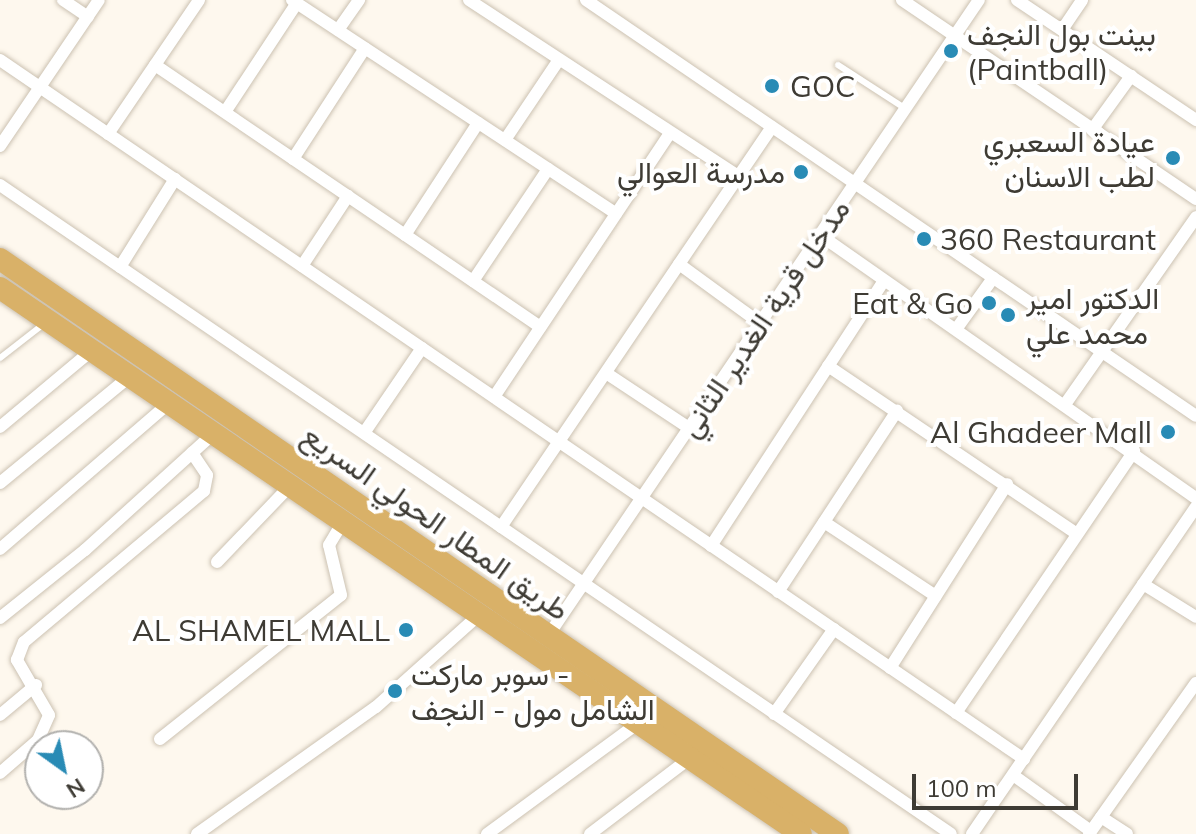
<!DOCTYPE html>
<meta charset="utf-8">
<style>
body{margin:0}
#map{position:relative;width:1196px;height:834px;overflow:hidden;background:#fef8ee;font-family:Mulish,Vazirmatn,sans-serif}
div>[style]{position:absolute}
[style*='--x']{left:calc(var(--x)*1px);top:calc(var(--y)*1px);width:calc(var(--w)*1px);rotate:calc(var(--a)*1deg)}
.roads{filter:drop-shadow(0 0 2px #ccc2b2) drop-shadow(0 0 2px #ccc2b2)}
.lane>*{height:6px;margin:-3px;padding:0 3px;transform-origin:3px;border-radius:3px;background:#fff}
.street>*{height:12px;margin:-6px;padding:0 6px;transform-origin:6px;border-radius:6px;background:#fff}
.highway>*{height:22px;margin:-11px;padding:0 11px;transform-origin:11px;border-radius:11px;background:#d9b168}
.dots>*{width:22px;height:22px;translate:-50% -50%;box-sizing:border-box;border:4px solid #fff;border-radius:50%}
span{translate:-50% -50%;white-space:nowrap;text-align:center;line-height:1.15;-webkit-text-stroke:8px #fff;paint-order:stroke}
.poi-label{font-size:30px;color:#3e3b34}
.left{translate:0 -50%;text-align:left}
.right{translate:-100% -50%;text-align:right}
.street-label{font-size:30px;color:#3e3b34}
.north{position:absolute;left:24px;top:730px;width:80px;height:80px;box-sizing:border-box;background:#fff;border:2px solid #b2b1ae;border-radius:50%;rotate:147deg;font-size:22px;font-weight:700;line-height:32px;text-align:center;color:#3e3b34}
.north::after{content:'';display:block;margin:auto;width:28px;height:36px;background:#298bb5;clip-path:polygon(50% 0,100% 100%,50% 72%,0 100%)}
.scale{position:absolute;left:912px;top:774px;width:166px;height:36px;box-sizing:border-box;border:4px solid #3e3b34;border-top:0;padding-left:10px;font-size:24px;line-height:28px;white-space:nowrap;color:#3e3b34;-webkit-text-stroke:6px #fff;paint-order:stroke}
</style>
<div id="map">
<div class="roads">
<div class="lane">
<div style="--x:838;--y:65;--w:81;--a:32.9"></div>
<div style="--x:0;--y:358;--w:57;--a:-37.9"></div>
</div>
<div class="street">
<div style="--x:63;--y:0;--w:30;--a:34"></div>
<div style="--x:292;--y:0;--w:388;--a:33.4"></div>
<div style="--x:469;--y:0;--w:323;--a:33.2"></div>
<div style="--x:586;--y:0;--w:738;--a:34.29"></div>
<div style="--x:902;--y:0;--w:355;--a:34.1"></div>
<div style="--x:1017;--y:0;--w:216;--a:33.8"></div>
<div style="--x:338;--y:30;--w:37;--a:-55"></div>
<div style="--x:1062;--y:30;--w:36;--a:-56"></div>
<div style="--x:0;--y:60;--w:1240;--a:34.32"></div>
<div style="--x:155;--y:65;--w:466;--a:34.2"></div>
<div style="--x:225;--y:112;--w:131;--a:-56.6"></div>
<div style="--x:1092;--y:130;--w:67;--a:-54.2"></div>
<div style="--x:108;--y:134;--w:162;--a:-55.8"></div>
<div style="--x:505;--y:140;--w:95;--a:-56.1"></div>
<div style="--x:0;--y:146;--w:176;--a:-55.9"></div>
<div style="--x:293;--y:159;--w:132;--a:-57"></div>
<div style="--x:0;--y:185;--w:1151;--a:34.31"></div>
<div style="--x:405;--y:235;--w:134;--a:-56.9"></div>
<div style="--x:820;--y:235;--w:459;--a:35"></div>
<div style="--x:679;--y:264;--w:100;--a:36.1"></div>
<div style="--x:302;--y:266;--w:84;--a:-56.7"></div>
<div style="--x:120;--y:267;--w:104;--a:-58"></div>
<div style="--x:473;--y:281;--w:135;--a:-56.2"></div>
<div style="--x:957;--y:328;--w:62;--a:-54.2"></div>
<div style="--x:828;--y:366;--w:300;--a:34"></div>
<div style="--x:606;--y:373;--w:100;--a:33.5"></div>
<div style="--x:494;--y:397;--w:317;--a:-56.3"></div>
<div style="--x:1066;--y:403;--w:227;--a:-55"></div>
<div style="--x:0;--y:427;--w:120;--a:-39.9"></div>
<div style="--x:364;--y:433;--w:103;--a:-55.7"></div>
<div style="--x:0;--y:483;--w:167;--a:-39.4"></div>
<div style="--x:824;--y:522;--w:134;--a:33.5"></div>
<div style="--x:501;--y:527;--w:483;--a:-55.9"></div>
<div style="--x:711;--y:546;--w:316;--a:-56.9"></div>
<div style="--x:0;--y:549;--w:223;--a:-40.8"></div>
<div style="--x:217;--y:562;--w:104;--a:-46.2"></div>
<div style="--x:1143;--y:584;--w:62;--a:31.9"></div>
<div style="--x:778;--y:592;--w:217;--a:-56.7"></div>
<div style="--x:0;--y:618;--w:109;--a:-38.7"></div>
<div style="--x:85;--y:550;--w:173;--a:-42.2"></div>
<div style="--x:548;--y:636;--w:768;--a:-55.88"></div>
<div style="--x:890;--y:668;--w:218;--a:-57.5"></div>
<div style="--x:956;--y:713;--w:317;--a:-55.8"></div>
<div style="--x:774;--y:714;--w:104;--a:-54.8"></div>
<div style="--x:0;--y:715;--w:47;--a:-39.8"></div>
<div style="--x:160;--y:739;--w:231;--a:-38.5"></div>
<div style="--x:341;--y:595;--w:51;--a:-103.5"></div>
<div style="--x:329;--y:545;--w:27;--a:-59"></div>
<div style="--x:0;--y:773;--w:50;--a:-41"></div>
<div style="--x:38;--y:740;--w:27;--a:-66"></div>
<div style="--x:49;--y:715;--w:64;--a:-120.2"></div>
<div style="--x:17;--y:660;--w:19;--a:-69"></div>
<div style="--x:24;--y:642;--w:235;--a:-40"></div>
<div style="--x:204;--y:491;--w:16;--a:-79"></div>
<div style="--x:207;--y:475;--w:27;--a:-124"></div>
<div style="--x:1013;--y:775;--w:96;--a:35.7"></div>
<div style="--x:1101;--y:817;--w:31;--a:33"></div>
<div style="--x:197;--y:834;--w:219;--a:-35.4"></div>
<div style="--x:376;--y:707;--w:138;--a:-41.8"></div>
<div style="--x:487;--y:834;--w:187;--a:-36.3"></div>
<div style="--x:590;--y:834;--w:126;--a:-37.2"></div>
<div style="--x:972;--y:834;--w:396;--a:-55.6"></div>
<div style="--x:1089;--y:834;--w:185;--a:-54.7"></div>
</div>
<div class="highway">
<div style="--x:0;--y:259;--w:1016;--a:34.46"></div>
<div style="--x:0;--y:288;--w:969;--a:34.28"></div>
</div>
</div>
<div class="dots">
<div style="left:951px;top:51px;background:#298bb5"></div>
<div style="left:772px;top:86px;background:#298bb5"></div>
<div style="left:1173px;top:158px;background:#298bb5"></div>
<div style="left:801px;top:172px;background:#298bb5"></div>
<div style="left:924px;top:239px;background:#298bb5"></div>
<div style="left:989px;top:303px;background:#298bb5"></div>
<div style="left:1008px;top:315px;background:#298bb5"></div>
<div style="left:1168px;top:432px;background:#298bb5"></div>
<div style="left:406px;top:630px;background:#298bb5"></div>
<div style="left:395px;top:691px;background:#298bb5"></div>
</div>
<div class="poi-label">
<span class="left" style="left:967px;top:51px">بينت بول النجف<br>(Paintball)</span>
<span class="left" style="left:790px;top:86px">GOC</span>
<span class="right" style="left:1155px;top:158px">عيادة السعبري<br>لطب الاسنان</span>
<span class="right" style="left:785px;top:172px">مدرسة العوالي</span>
<span class="left" style="left:940px;top:239px">360 Restaurant</span>
<span class="left" style="left:1026px;top:315px">الدكتور امير<br>محمد علي</span>
<span class="right" style="left:973px;top:303px">Eat &amp; Go</span>
<span class="right" style="left:1152px;top:432px">Al Ghadeer Mall</span>
<span class="right" style="left:390px;top:630px">AL SHAMEL MALL</span>
<span class="left" style="left:411px;top:691px">سوبر ماركت -<br>الشامل مول - النجف</span>
</div>
<div class="street-label">
<span style="left:764px;top:318px;rotate:-56deg">مدخل قرية الغدير الثاني</span>
<span style="left:436px;top:522px;rotate:35deg">طريق المطار الحولي السريع</span>
</div>
<div class="north">N</div>
<div class="scale">100 m</div>
</div>
